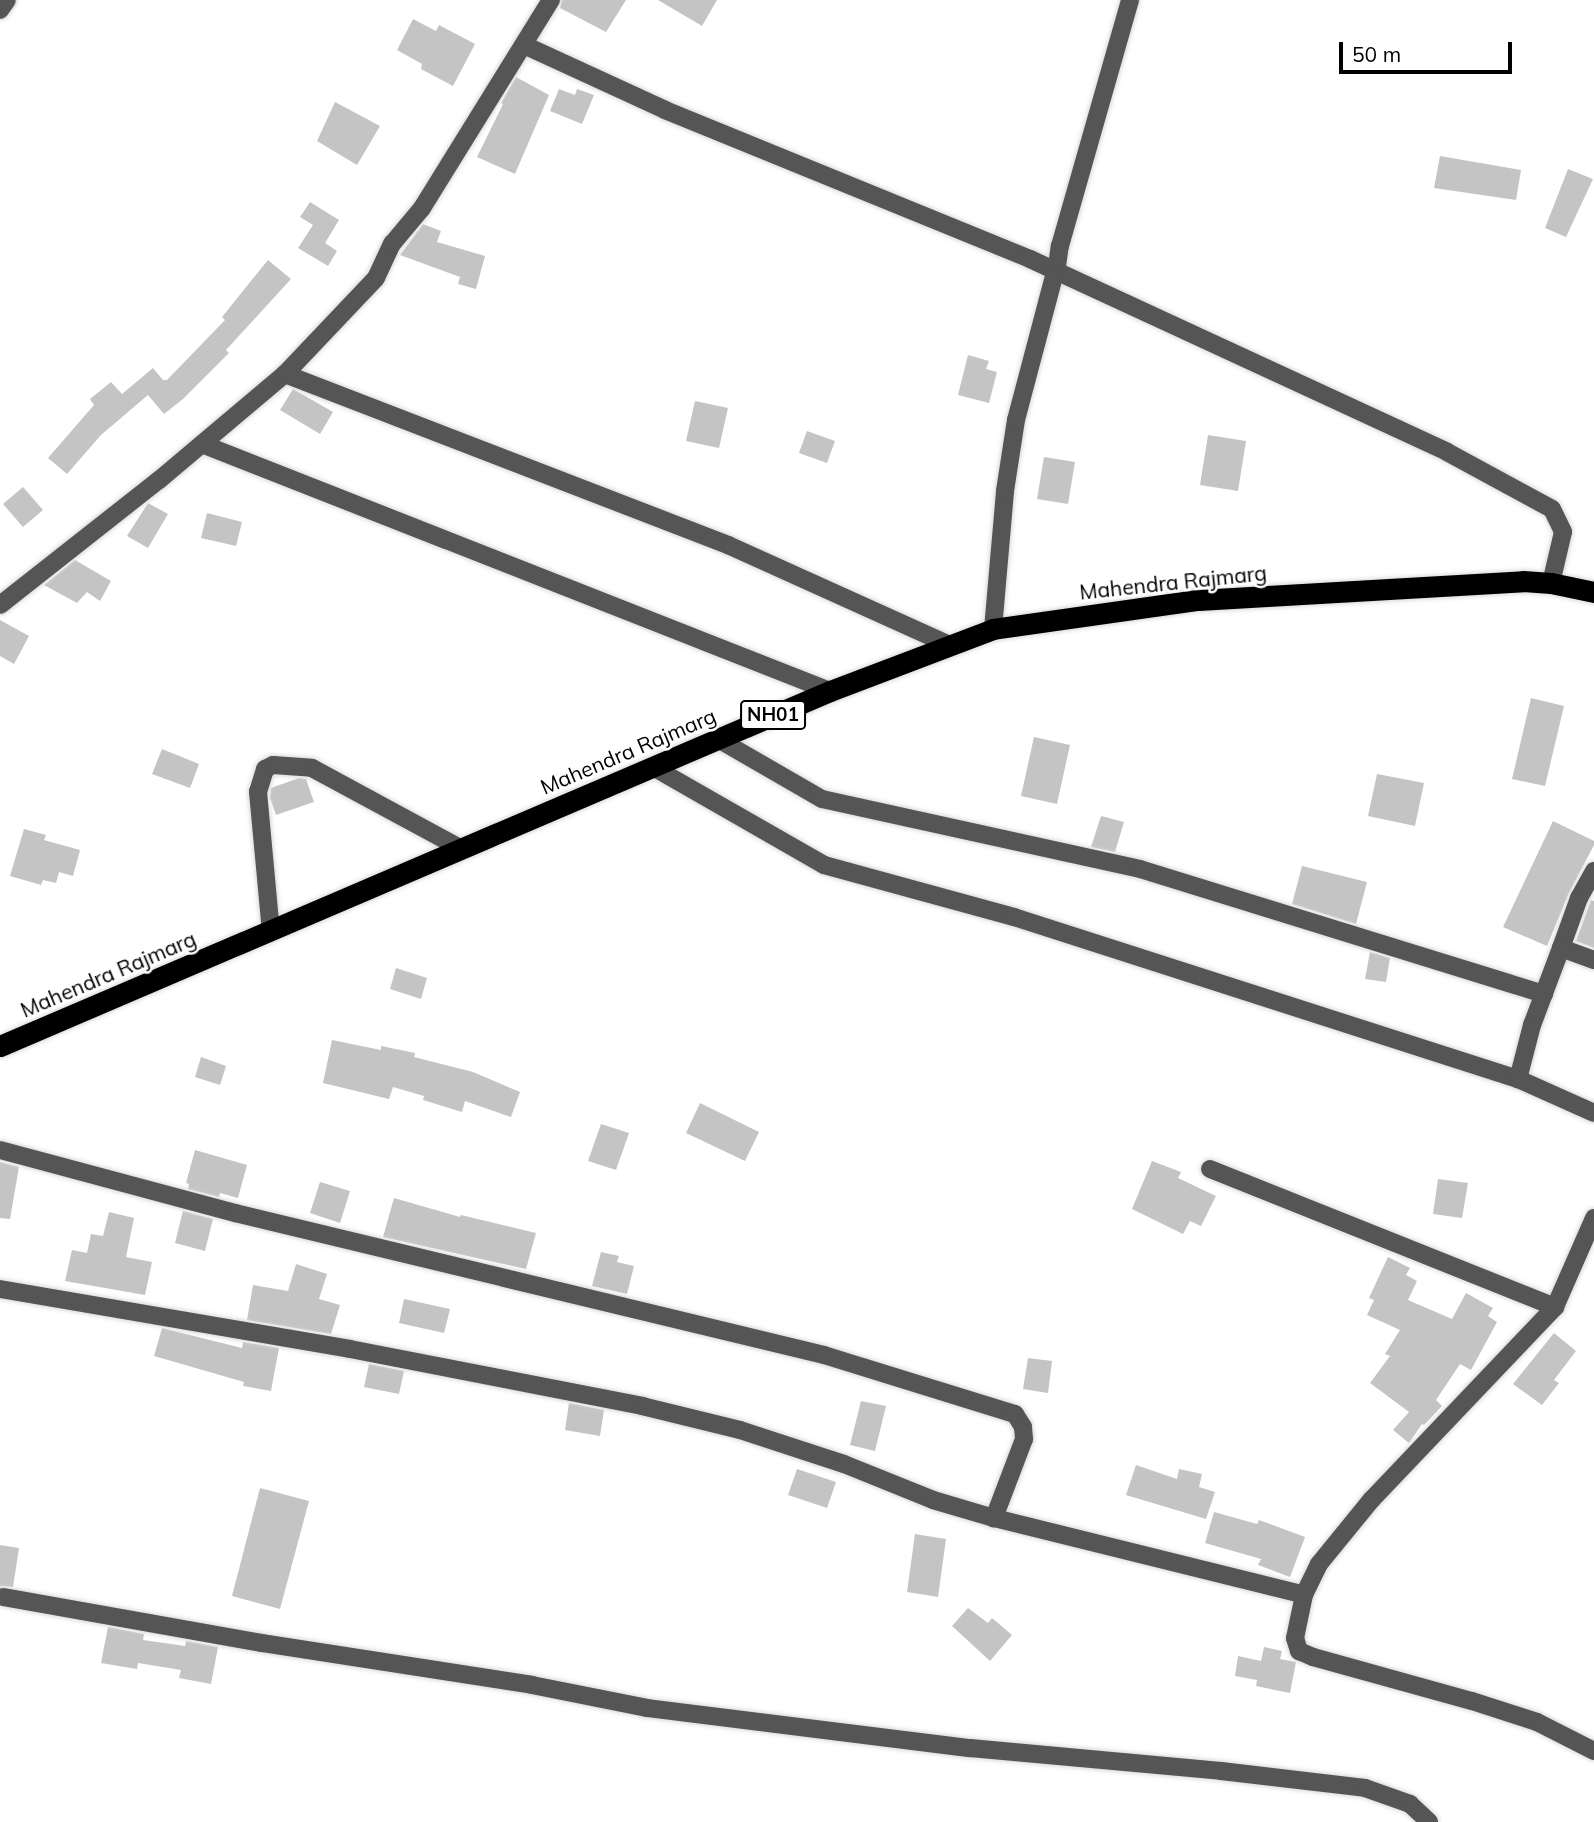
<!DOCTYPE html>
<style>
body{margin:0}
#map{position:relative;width:1594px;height:1822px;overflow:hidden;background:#fff;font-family:Mulish,sans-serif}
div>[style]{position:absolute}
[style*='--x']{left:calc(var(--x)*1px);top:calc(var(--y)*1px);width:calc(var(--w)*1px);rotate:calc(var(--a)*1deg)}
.building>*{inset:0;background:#c4c4c4}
.roads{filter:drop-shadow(0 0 2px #dbdbdb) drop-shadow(0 0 2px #dbdbdb)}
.minor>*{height:18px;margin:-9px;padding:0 9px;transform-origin:9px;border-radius:9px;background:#555}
.highway>*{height:21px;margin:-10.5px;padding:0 10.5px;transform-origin:10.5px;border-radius:10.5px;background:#000}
span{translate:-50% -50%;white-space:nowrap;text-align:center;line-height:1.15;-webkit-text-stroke:5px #fff;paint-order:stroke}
.shield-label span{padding:2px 5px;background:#fff;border:2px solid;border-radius:5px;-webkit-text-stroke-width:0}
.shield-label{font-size:19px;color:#000;font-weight:700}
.street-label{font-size:21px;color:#000}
.scale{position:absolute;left:1339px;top:42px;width:173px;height:32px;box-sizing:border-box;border:4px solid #000;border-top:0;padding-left:9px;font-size:21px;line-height:24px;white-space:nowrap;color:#000;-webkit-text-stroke:5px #fff;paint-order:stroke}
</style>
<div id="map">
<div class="building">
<div style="clip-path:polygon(562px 0,626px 0,606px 32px,560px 8px)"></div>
<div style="clip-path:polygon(658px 0,717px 0,702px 26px)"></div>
<div style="clip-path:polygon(413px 19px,436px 31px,439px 25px,475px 44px,453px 86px,421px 69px,422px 64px,397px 50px)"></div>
<div style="clip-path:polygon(516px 77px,549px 95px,515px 174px,477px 157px,503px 104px,501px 103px)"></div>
<div style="clip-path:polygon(559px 89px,575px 95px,577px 89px,594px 95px,582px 124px,550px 111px)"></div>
<div style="clip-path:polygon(335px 102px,380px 126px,357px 165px,317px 141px)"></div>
<div style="clip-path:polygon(1440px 156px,1521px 170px,1516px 200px,1434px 188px)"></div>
<div style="clip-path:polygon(1568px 169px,1593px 179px,1566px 237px,1545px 228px)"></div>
<div style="clip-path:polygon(310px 202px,339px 220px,325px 243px,337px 251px,328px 266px,298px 248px,313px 225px,300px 217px)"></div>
<div style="clip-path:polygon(423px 224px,441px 231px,437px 242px,485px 256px,476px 289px,458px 284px,460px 277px,400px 255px)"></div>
<div style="clip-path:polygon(268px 260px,291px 279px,226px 350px,229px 353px,183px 399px,164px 414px,148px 395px,101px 435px,67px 474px,48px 458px,94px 405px,90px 399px,111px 382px,122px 394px,153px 368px,163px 380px,167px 380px,225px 320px,222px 317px)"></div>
<div style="clip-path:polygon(968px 355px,989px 361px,986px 369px,997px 372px,989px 403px,958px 395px)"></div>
<div style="clip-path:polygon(293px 389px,333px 412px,320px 434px,280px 410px)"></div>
<div style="clip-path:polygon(695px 401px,728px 408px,719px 448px,686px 441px)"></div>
<div style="clip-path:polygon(807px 431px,835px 441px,827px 463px,799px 453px)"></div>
<div style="clip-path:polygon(1208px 435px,1246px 441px,1238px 491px,1200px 485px)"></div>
<div style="clip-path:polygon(1044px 457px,1075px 462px,1068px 504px,1037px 499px)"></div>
<div style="clip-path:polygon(23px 487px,43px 510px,23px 527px,3px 504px)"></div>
<div style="clip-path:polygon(148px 503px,168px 514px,148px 548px,127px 536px)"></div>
<div style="clip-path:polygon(207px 513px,242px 522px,236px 546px,201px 538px)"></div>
<div style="clip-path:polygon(75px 560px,111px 581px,100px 601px,87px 592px,77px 603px,44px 585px)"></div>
<div style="clip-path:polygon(0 620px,29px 636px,14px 664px,0 656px)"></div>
<div style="clip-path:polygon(1531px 698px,1564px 706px,1545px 786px,1512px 779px)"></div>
<div style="clip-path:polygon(1034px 737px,1070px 745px,1057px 804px,1021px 796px)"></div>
<div style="clip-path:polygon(162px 749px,199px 764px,190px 788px,152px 774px)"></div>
<div style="clip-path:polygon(1377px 774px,1424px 783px,1415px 826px,1368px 816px)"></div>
<div style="clip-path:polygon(299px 778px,306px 779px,314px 802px,276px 815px,270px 798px,271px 788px)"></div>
<div style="clip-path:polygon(1101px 816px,1124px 822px,1115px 852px,1091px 847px)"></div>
<div style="clip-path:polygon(1553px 821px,1594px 841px,1594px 845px,1569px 893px,1547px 946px,1503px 927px)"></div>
<div style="clip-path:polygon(24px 829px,46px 835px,44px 840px,80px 850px,73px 876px,59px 872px,56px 883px,43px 880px,41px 885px,10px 876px)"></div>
<div style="clip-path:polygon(1302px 866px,1367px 882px,1356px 924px,1292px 904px)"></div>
<div style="clip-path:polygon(1591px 900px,1594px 901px,1594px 948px,1576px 941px)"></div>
<div style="clip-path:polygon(1370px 952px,1390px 958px,1386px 982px,1365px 979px)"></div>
<div style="clip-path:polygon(396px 968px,427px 978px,421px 999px,390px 989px)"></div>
<div style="clip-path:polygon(332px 1040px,381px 1050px,381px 1046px,415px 1053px,414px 1057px,473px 1072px,520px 1092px,511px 1117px,465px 1101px,462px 1112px,423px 1100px,424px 1096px,393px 1087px,389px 1099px,323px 1083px)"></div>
<div style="clip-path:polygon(201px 1057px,226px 1066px,220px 1085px,195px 1077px)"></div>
<div style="clip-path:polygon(700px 1103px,759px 1132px,745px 1161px,686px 1133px)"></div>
<div style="clip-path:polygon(601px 1124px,629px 1133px,616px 1170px,588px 1161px)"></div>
<div style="clip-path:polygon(195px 1150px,247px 1165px,238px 1198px,220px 1193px,219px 1197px,188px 1189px,189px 1184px,186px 1183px)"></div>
<div style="clip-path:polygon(1152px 1161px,1181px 1172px,1178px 1178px,1216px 1196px,1201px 1226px,1190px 1221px,1183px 1234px,1132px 1209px)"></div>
<div style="clip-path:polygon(0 1162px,19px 1167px,10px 1219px,0 1218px)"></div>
<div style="clip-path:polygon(1438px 1179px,1468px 1183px,1462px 1218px,1433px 1214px)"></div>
<div style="clip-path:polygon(320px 1182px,350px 1191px,340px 1223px,310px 1213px)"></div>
<div style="clip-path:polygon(394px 1198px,460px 1217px,461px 1215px,536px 1233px,526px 1269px,383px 1237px)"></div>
<div style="clip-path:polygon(183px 1211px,213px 1219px,205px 1251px,175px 1243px)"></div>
<div style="clip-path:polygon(109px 1212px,134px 1218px,126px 1257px,152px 1262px,145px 1295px,65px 1281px,72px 1250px,87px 1253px,91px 1234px,103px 1236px)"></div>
<div style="clip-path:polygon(601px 1252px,619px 1256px,617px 1262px,634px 1266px,627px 1294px,592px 1286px)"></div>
<div style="clip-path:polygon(1388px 1257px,1410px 1268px,1406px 1275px,1417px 1281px,1408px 1300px,1452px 1319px,1466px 1293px,1493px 1308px,1488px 1316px,1497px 1322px,1471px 1370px,1460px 1364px,1436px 1400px,1442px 1406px,1424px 1425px,1422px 1424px,1409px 1443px,1393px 1430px,1409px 1412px,1370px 1383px,1390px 1356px,1385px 1354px,1400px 1330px,1367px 1315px,1374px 1300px,1369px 1298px)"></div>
<div style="clip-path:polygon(296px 1264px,327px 1274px,319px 1299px,340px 1305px,331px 1334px,247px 1320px,253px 1285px,288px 1291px)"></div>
<div style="clip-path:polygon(404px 1299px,450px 1309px,444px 1333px,399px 1323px)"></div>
<div style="clip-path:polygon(162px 1328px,242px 1348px,243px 1342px,279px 1348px,271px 1391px,243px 1386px,244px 1382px,154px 1356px)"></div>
<div style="clip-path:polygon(1554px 1333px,1576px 1351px,1554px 1380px,1559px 1383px,1542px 1405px,1513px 1384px)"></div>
<div style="clip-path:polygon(1028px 1358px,1052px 1361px,1048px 1393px,1023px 1389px)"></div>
<div style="clip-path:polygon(369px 1364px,404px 1371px,399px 1394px,364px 1387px)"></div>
<div style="clip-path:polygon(861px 1401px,886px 1406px,875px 1451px,850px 1445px)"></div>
<div style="clip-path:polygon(569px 1403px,604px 1410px,600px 1436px,565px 1430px)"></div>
<div style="clip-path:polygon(1136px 1465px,1177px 1479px,1179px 1469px,1202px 1474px,1199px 1487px,1215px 1492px,1206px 1519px,1126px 1495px)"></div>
<div style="clip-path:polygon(797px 1469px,836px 1482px,827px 1508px,788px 1495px)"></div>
<div style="clip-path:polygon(260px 1488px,309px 1501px,280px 1609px,232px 1596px)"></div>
<div style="clip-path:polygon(1214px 1512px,1257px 1524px,1259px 1520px,1305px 1537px,1290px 1577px,1258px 1565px,1261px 1559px,1205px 1543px)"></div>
<div style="clip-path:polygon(915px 1534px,946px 1539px,938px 1597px,907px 1592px)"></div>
<div style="clip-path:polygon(0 1545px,19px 1548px,13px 1587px,0 1586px)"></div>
<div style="clip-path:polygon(968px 1608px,988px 1623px,992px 1618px,1012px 1635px,990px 1661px,952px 1626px)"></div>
<div style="clip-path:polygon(108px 1627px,144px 1634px,143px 1640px,185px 1646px,186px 1641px,218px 1647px,211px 1684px,179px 1678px,181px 1670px,138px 1663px,137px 1669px,101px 1663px)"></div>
<div style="clip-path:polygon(1264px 1647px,1282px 1651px,1280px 1659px,1296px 1662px,1290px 1693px,1256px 1686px,1257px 1680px,1235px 1676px,1238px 1656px,1261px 1661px)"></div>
</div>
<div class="roads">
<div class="minor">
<div style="--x:0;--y:10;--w:12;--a:-55"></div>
<div style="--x:524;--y:45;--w:155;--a:24.7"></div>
<div style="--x:665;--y:110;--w:394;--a:22.2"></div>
<div style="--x:1030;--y:259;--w:459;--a:24.8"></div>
<div style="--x:1447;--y:452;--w:119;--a:28.5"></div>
<div style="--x:1552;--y:509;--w:25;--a:64"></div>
<div style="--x:1563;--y:532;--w:52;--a:103.2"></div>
<div style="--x:1056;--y:273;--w:27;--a:-82"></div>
<div style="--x:1060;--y:246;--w:256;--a:-74.1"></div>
<div style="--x:285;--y:374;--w:475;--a:21.1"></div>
<div style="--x:728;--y:545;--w:243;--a:24.3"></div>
<div style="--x:202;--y:444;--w:675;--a:21.47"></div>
<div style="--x:0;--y:605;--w:202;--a:-38.2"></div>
<div style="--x:159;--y:480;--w:165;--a:-40.1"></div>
<div style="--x:285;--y:374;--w:132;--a:-46.5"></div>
<div style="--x:376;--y:278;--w:38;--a:-65"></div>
<div style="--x:392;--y:244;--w:47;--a:-50.2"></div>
<div style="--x:422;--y:208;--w:245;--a:-58.2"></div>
<div style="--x:993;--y:629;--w:139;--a:-85"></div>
<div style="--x:1005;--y:491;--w:72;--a:-81.2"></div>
<div style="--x:1016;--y:420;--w:153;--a:-75.2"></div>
<div style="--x:718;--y:739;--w:120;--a:30"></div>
<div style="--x:822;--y:799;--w:326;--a:12.4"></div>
<div style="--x:1140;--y:869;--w:423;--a:17.2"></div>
<div style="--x:653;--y:767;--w:197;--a:29.8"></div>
<div style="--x:824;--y:865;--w:197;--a:15.3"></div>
<div style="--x:1014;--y:917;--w:529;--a:17.82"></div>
<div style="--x:1594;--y:871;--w:31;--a:119"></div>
<div style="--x:1579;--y:898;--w:53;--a:109.8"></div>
<div style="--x:1561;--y:948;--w:35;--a:20"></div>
<div style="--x:271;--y:932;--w:141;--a:-95.3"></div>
<div style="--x:258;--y:792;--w:24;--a:-73"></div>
<div style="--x:265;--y:769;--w:9;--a:-27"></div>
<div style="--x:273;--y:765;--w:39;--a:4"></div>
<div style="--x:312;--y:768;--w:170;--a:28.4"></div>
<div style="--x:1561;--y:948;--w:82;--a:110.6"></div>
<div style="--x:1532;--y:1025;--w:56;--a:104.5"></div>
<div style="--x:1518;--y:1079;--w:83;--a:24.1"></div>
<div style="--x:0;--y:1150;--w:243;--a:15"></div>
<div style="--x:235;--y:1213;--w:606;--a:13.55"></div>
<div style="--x:824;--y:1355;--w:200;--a:17.2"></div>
<div style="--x:1015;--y:1414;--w:15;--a:58"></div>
<div style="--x:1023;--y:1427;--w:12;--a:85"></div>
<div style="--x:1024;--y:1439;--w:85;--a:110.8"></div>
<div style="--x:1210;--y:1169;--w:372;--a:21.8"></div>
<div style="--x:1594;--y:1218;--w:97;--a:113.7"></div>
<div style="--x:1555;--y:1307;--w:265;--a:133.6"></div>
<div style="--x:1372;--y:1499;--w:84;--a:129.2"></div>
<div style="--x:1319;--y:1564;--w:34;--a:116"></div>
<div style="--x:1304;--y:1595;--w:44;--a:101.8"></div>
<div style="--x:1295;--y:1638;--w:14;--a:73"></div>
<div style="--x:1299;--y:1651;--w:15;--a:23"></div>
<div style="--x:1313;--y:1657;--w:165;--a:15.5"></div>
<div style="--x:1472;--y:1701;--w:68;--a:17.9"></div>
<div style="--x:1537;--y:1722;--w:64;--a:27"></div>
<div style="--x:0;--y:1289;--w:355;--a:9.7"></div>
<div style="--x:350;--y:1349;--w:298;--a:11"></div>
<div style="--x:642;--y:1406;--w:101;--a:13.8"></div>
<div style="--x:740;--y:1430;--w:109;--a:18.1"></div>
<div style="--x:844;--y:1464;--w:96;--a:22"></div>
<div style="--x:933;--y:1500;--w:64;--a:16.4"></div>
<div style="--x:994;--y:1518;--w:319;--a:13.9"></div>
<div style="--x:3;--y:1597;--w:263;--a:10.1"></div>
<div style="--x:262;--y:1643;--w:273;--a:8.8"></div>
<div style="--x:532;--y:1685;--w:117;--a:11.3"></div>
<div style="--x:647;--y:1708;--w:325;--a:7.1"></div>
<div style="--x:970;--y:1748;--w:252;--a:5.2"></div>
<div style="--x:1221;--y:1771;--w:145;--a:6.7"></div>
<div style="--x:1365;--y:1788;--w:48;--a:19.6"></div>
<div style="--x:1410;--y:1804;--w:26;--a:43"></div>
</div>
<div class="highway">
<div style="--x:0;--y:1046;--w:903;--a:-23.16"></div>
<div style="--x:830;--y:691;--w:174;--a:-20.8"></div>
<div style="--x:993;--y:629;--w:207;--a:-8.1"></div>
<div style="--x:1198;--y:600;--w:326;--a:-3.3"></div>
<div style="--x:1523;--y:581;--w:28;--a:4"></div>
<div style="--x:1551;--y:583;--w:44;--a:11.8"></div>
</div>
</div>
<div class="shield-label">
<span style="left:773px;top:715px">NH01</span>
</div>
<div class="street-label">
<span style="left:1173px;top:582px;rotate:-6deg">Mahendra Rajmarg</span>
<span style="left:628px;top:751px;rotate:-23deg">Mahendra Rajmarg</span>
<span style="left:108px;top:974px;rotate:-23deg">Mahendra Rajmarg</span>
</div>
<div class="scale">50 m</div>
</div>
